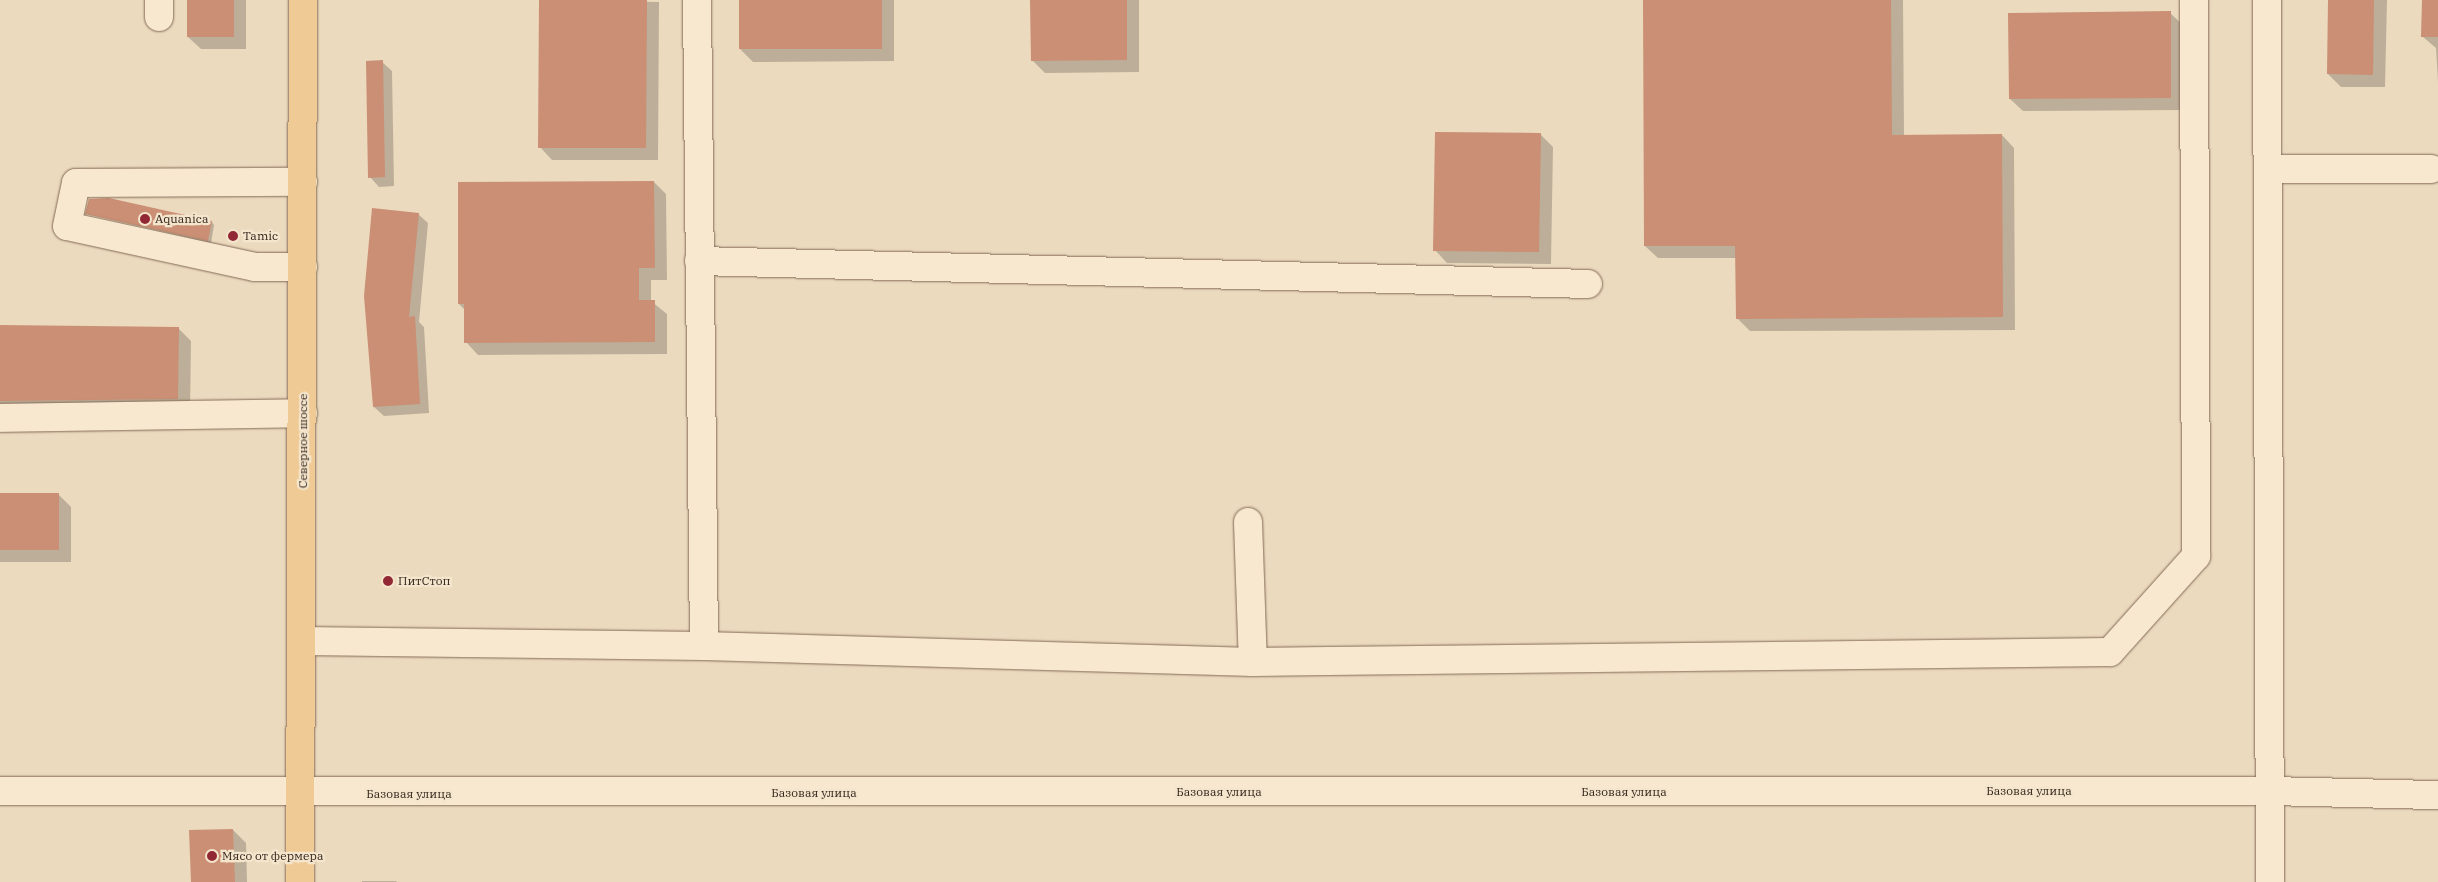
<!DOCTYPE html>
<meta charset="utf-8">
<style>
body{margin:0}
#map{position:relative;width:2438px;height:882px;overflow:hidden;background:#ecdabe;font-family:"IBM Plex Serif",serif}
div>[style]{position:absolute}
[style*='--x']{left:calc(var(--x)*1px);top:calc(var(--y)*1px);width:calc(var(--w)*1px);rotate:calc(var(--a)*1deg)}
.shadow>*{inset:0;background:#0003}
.building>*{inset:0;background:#ca8f74}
.roads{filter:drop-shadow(0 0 1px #846a57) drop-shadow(0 0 1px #846a57)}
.minor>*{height:28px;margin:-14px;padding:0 14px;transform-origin:14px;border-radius:14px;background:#f8e8d0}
.major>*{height:28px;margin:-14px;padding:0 14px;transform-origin:14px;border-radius:14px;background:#f0ca95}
.dots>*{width:14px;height:14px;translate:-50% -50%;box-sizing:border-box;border:2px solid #f4e5cd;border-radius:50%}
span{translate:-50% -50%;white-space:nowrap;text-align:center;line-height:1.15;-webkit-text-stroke:4.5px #f4e5cd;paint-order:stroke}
.poi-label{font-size:12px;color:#34251b}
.left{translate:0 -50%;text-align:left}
.street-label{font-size:12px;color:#34251b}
</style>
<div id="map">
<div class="shadow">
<div style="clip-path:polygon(188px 0,246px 0,246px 49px,201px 49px,188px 37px)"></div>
<div style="clip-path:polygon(540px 0,659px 2px,658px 160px,552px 160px,540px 147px)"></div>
<div style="clip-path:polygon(740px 0,894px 0,894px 61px,753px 62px,740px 49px)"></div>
<div style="clip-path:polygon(1032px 0,1139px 0,1139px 72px,1045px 73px,1032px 60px)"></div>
<div style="clip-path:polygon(1644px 0,1903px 0,1904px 136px,2002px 135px,2014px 148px,2015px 330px,1750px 331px,1737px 318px,1737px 258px,1658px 258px,1645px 246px)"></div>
<div style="clip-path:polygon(2330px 0,2387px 0,2385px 87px,2341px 87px,2328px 74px)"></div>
<div style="clip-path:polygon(2423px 0,2438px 0,2438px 82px,2436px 48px,2423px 37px)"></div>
<div style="clip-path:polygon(2170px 13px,2183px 25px,2183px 110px,2023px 111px,2010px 99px)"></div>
<div style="clip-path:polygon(382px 62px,392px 71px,394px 186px,379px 187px,370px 177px)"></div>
<div style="clip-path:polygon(1540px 134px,1553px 147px,1551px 264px,1447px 263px,1435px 250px)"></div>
<div style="clip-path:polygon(654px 182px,666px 194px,667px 280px,651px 280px,651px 301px,667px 314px,667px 354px,478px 355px,466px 342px,465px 310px,459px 304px)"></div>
<div style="clip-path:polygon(87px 214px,212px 222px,214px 225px,211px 243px)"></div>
<div style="clip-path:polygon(418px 214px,428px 223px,419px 322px,424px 327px,429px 413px,384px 416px,374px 407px)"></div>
<div style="clip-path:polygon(0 327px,178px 328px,191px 341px,190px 412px,0 412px)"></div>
<div style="clip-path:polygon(58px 494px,71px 507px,71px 562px,0 562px,0 495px)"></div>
<div style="clip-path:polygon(233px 830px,246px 843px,247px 882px,192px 882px)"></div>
<div style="clip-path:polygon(362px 881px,396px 881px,397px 882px,362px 882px)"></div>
</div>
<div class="building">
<div style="clip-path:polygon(187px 0,234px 0,234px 37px,187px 37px)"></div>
<div style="clip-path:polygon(539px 0,647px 0,646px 148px,538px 148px)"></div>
<div style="clip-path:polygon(739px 0,882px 0,882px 49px,739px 49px)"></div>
<div style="clip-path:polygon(1030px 0,1127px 0,1127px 60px,1031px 61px)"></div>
<div style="clip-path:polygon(1643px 0,1891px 0,1892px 135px,2002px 134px,2003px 317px,1736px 319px,1735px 246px,1644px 246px)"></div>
<div style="clip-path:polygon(2328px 0,2374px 0,2373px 75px,2327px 74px)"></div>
<div style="clip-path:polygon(2422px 0,2438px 0,2438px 37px,2421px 37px)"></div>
<div style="clip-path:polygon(2171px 11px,2171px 98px,2009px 99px,2008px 13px)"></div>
<div style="clip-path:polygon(383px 60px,385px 177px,368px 178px,366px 61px)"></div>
<div style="clip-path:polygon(1435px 132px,1541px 133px,1539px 252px,1433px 251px)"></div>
<div style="clip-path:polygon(654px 181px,655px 268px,639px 268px,639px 300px,655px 300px,655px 342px,464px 343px,464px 304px,458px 304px,458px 182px)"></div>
<div style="clip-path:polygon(109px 198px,212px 221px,208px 241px,85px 214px,89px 199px)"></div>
<div style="clip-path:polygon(372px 208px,419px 213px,409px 317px,415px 316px,420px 404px,373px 407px,364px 296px)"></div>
<div style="clip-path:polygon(0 325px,179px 327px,178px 399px,0 401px)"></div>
<div style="clip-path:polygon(0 493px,59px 493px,59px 550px,0 550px)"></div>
<div style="clip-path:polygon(233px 829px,235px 882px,191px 882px,189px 830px)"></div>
</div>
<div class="roads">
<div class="minor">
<div style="--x:159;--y:0;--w:17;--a:90"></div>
<div style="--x:697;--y:0;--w:646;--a:89.38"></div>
<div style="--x:2267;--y:0;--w:882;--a:89.81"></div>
<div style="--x:2268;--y:169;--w:163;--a:0"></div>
<div style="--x:699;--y:261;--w:889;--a:1.48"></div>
<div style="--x:303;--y:267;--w:48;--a:180"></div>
<div style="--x:255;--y:267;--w:192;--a:-167.7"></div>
<div style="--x:67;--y:226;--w:44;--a:-78.2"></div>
<div style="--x:76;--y:183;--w:227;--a:-0.3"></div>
<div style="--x:0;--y:418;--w:303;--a:-0.9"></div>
<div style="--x:1248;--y:522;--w:140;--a:88"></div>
<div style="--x:302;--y:641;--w:402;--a:0.7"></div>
<div style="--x:704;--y:646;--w:549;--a:1.67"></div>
<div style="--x:1253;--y:662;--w:857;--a:-0.67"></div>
<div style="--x:2110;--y:652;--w:129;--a:-48.1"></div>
<div style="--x:2196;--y:556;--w:556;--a:-90.21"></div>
<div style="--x:0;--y:791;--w:2270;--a:0"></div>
<div style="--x:2270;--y:791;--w:168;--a:1.4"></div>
</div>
<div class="major">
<div style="--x:300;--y:882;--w:882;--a:-89.81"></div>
</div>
</div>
<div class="dots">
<div style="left:145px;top:219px;background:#922834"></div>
<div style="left:233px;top:236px;background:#922834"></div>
<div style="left:388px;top:581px;background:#922834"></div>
<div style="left:212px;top:856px;background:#922834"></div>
</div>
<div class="poi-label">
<span class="left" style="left:155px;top:219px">Aquanica</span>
<span class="left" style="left:243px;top:236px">Tamic</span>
<span class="left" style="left:398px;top:581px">ПитСтоп</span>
<span class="left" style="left:222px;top:856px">Мясо от фермера</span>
</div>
<div class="street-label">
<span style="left:303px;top:441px;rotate:-90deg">Северное шоссе</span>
<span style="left:2029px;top:791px">Базовая улица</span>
<span style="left:1219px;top:792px">Базовая улица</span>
<span style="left:1624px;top:792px">Базовая улица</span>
<span style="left:814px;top:793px">Базовая улица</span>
<span style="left:409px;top:794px">Базовая улица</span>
</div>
</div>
